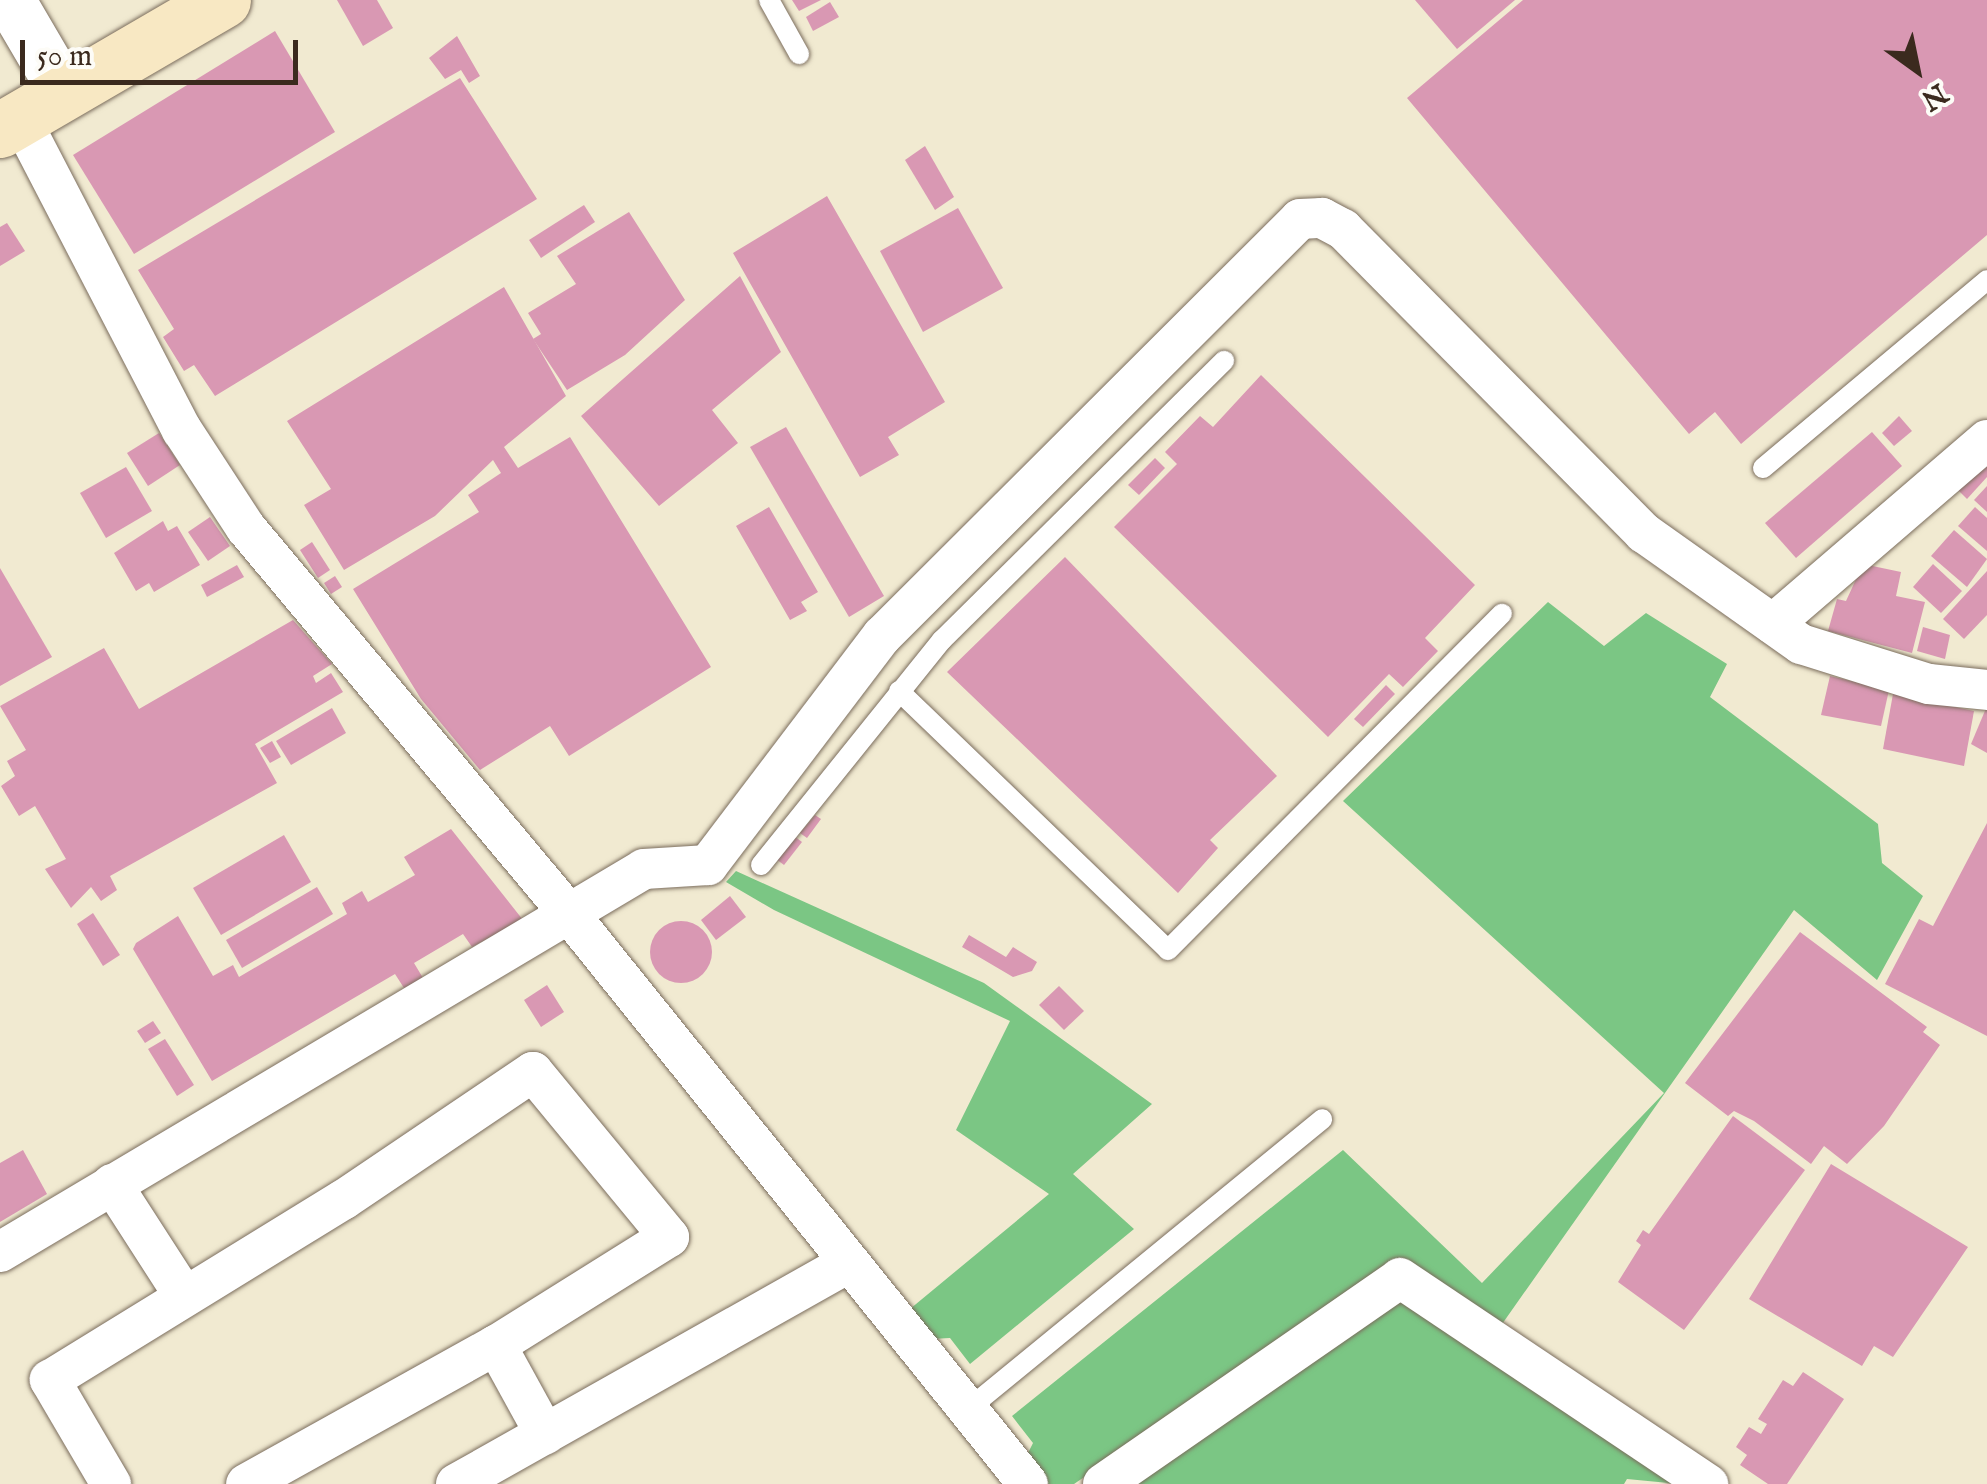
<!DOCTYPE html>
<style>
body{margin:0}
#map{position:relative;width:1987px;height:1484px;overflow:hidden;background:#f1ead1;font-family:"IM FELL English",serif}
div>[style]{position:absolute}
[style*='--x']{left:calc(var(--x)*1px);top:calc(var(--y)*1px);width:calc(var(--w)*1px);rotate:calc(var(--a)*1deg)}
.green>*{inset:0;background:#7bc684}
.building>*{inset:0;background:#d998b3}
.round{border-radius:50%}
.roads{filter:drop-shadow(0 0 2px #7b6d5d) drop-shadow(0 0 2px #7b6d5d)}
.service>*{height:20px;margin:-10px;padding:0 10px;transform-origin:10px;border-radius:10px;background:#fff}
.minor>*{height:40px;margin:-20px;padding:0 20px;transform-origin:20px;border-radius:20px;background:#fff}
.tertiary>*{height:50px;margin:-25px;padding:0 25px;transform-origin:25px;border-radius:25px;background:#fff}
.secondary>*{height:55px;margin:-27.5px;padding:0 27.5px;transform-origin:27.5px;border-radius:27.5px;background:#f8e8c3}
span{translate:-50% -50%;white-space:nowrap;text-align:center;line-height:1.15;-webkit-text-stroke:10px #fdfcf7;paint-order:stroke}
.north{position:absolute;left:1867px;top:20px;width:100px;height:100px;-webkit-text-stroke:8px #fdfcf7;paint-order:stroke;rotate:147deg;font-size:28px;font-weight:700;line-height:40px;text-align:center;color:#3b2a1e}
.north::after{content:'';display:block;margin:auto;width:35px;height:45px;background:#3b2a1e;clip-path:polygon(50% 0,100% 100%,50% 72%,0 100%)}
.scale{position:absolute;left:20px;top:40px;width:278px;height:45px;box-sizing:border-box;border:5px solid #3b2a1e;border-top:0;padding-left:12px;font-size:30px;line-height:35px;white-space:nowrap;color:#3b2a1e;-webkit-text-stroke:8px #fdfcf7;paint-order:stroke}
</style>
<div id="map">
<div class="green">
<div style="clip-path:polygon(1548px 602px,1604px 646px,1646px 613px,1727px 664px,1710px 697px,1878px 824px,1882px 863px,1923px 896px,1877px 980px,1794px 910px,1500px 1327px,1398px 1264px,1074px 1484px,1047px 1484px,1026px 1457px,1033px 1443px,1012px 1416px,1343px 1150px,1482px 1283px,1664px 1093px,1343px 801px)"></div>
<div style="clip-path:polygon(736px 871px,984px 983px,1152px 1104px,1073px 1174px,1134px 1229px,970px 1364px,950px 1338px,931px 1339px,910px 1309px,1049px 1194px,956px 1130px,1010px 1021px,774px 910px,726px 882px)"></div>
<div style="clip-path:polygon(1395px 1302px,1408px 1302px,1679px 1484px,1627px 1479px,1624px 1484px,1128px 1484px)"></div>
</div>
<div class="building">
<div style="clip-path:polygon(337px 0,377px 0,393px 28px,363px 46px)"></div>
<div style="clip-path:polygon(792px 0,821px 0,799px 11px)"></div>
<div style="clip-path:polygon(1415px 0,1515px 0,1457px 49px)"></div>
<div style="clip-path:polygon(1523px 0,1987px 0,1987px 235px,1741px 444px,1715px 412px,1689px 434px,1407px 98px)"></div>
<div style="clip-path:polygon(830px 2px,839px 17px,813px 31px,806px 17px)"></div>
<div style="clip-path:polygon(275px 31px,335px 132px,134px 254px,73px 155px)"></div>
<div style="clip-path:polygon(457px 36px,480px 76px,469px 83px,461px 70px,445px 79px,429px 58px)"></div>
<div style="clip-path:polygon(460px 78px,537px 199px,215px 396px,194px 365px,184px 371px,163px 337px,174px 329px,138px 270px)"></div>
<div style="clip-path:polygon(925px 146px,954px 197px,935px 210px,905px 160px)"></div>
<div style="clip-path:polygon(827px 196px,945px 402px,888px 437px,899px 455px,860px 477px,733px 253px)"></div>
<div style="clip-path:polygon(584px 205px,595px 222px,541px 258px,529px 240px)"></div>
<div style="clip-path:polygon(958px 208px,1003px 288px,923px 332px,880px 251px)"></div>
<div style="clip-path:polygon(629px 212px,685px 300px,625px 355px,567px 390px,533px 339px,541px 334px,528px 313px,576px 284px,557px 256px)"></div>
<div style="clip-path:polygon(7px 223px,25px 251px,0 266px,0 227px)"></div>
<div style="clip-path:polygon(740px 276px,781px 352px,712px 410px,738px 443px,659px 506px,581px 416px)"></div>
<div style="clip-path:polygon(504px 287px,566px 396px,504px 447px,518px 468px,570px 437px,711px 667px,569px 756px,550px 726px,480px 770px,421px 699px,353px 589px,479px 512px,468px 495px,501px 473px,493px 460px,435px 516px,344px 570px,304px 505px,331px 489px,287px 421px)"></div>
<div style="clip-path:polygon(1261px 375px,1475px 585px,1425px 638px,1438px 651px,1403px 687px,1389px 674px,1328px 737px,1114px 527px,1177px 464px,1165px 452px,1200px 416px,1213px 427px)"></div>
<div style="clip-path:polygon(1899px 416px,1912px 431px,1894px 446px,1882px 433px)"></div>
<div style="clip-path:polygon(786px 427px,884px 596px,849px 617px,750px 447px)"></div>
<div style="clip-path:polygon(1872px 432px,1902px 466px,1796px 558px,1765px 523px)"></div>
<div style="clip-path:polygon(159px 433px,180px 465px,148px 486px,127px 453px)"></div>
<div style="clip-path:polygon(1155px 458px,1165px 468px,1139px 495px,1128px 485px)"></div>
<div style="clip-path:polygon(1987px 460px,1987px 477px,1967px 499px,1957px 489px)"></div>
<div style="clip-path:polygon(126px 467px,152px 511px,106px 538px,80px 493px)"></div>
<div style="clip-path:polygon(1987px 486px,1987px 512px,1974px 500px)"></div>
<div style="clip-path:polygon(769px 507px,818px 592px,801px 602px,807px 611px,790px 620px,736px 526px)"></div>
<div style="clip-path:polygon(1975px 507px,1987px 518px,1987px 551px,1958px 526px)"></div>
<div style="clip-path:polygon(210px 517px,230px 546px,208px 561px,188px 532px)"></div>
<div style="clip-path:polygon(163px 521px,168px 531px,177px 526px,200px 565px,154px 592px,149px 583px,136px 591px,114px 553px)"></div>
<div style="clip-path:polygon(1954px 530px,1987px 559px,1967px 587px,1931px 556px)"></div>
<div style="clip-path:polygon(312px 542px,330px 570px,318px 578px,300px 550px)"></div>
<div style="clip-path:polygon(1065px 557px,1277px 776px,1210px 840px,1218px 848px,1178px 893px,947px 672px)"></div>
<div style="clip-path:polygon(1863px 564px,1901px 572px,1896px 596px,1925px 602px,1912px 653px,1828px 631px,1837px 599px,1846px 601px)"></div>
<div style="clip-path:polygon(1933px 564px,1962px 591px,1941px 613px,1913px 587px)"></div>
<div style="clip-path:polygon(237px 565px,244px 577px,207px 597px,201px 585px)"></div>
<div style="clip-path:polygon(0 568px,52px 657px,0 686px)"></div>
<div style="clip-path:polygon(1987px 571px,1987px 615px,1964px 639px,1943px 619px)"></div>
<div style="clip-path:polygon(335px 576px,342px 587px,331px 594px,324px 583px)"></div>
<div style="clip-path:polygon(293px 620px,332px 664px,313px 676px,316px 683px,331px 673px,343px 692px,255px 744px,277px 783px,110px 876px,117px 890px,101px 901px,91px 887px,71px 908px,45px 869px,66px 859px,35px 806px,19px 816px,1px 786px,15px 776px,7px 761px,26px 750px,0 706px,104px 648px,139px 709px)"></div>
<div style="clip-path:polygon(1923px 627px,1950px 635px,1945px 659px,1917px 651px)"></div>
<div style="clip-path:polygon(1830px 676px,1889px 690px,1881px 726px,1821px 715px)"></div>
<div style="clip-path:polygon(1386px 685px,1395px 694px,1363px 727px,1354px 719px)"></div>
<div style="clip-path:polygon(1893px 694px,1974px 711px,1964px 766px,1883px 749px)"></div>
<div style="clip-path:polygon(1987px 706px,1987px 753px,1971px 744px)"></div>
<div style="clip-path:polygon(332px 708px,346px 733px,291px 765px,276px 741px)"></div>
<div style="clip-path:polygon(272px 741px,281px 757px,270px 763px,260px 748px)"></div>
<div style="clip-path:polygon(815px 815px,821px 819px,807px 838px,800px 833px)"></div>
<div style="clip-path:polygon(1987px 823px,1987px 1036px,1885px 984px,1919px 919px,1933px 926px)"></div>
<div style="clip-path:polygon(451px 829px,523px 920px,472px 947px,463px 934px,414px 963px,423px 978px,404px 988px,395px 974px,212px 1081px,133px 949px,136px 943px,178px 916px,213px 976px,233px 965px,239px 977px,347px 914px,342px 903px,362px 891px,368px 902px,415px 875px,404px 857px)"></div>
<div style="clip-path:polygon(284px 835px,311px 882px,221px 935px,193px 888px)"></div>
<div style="clip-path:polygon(794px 836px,802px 842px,784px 865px,776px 859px)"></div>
<div style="clip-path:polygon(317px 887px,333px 914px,242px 968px,226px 940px)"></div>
<div style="clip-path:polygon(730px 896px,746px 917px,716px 940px,701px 920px)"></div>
<div style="clip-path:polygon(93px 913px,120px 955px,103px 966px,77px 924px)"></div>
<div class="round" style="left:650px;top:921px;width:62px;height:62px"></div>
<div style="clip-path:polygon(1800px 932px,1927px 1027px,1923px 1032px,1940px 1045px,1884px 1126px,1847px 1164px,1824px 1146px,1811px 1164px,1754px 1121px,1734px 1111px,1728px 1116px,1685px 1083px)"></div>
<div style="clip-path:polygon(969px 935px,1006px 957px,1013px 947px,1037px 962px,1032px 971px,1013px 977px,962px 947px)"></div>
<div style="clip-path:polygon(547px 985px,564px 1012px,541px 1027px,524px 1000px)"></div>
<div style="clip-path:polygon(1059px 986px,1084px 1011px,1064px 1030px,1039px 1005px)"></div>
<div style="clip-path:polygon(153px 1021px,161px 1033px,145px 1043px,137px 1031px)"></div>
<div style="clip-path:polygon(165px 1039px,194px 1085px,177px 1096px,148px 1049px)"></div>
<div style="clip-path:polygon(1733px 1116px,1805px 1170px,1684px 1330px,1618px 1282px,1641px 1245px,1636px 1241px,1643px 1230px,1649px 1234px)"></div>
<div style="clip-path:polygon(23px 1150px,47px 1194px,0 1222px,0 1163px)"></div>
<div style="clip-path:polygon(1831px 1164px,1968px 1247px,1893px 1357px,1874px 1346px,1862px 1366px,1749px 1299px)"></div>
<div style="clip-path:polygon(1803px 1372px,1844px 1399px,1787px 1484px,1768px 1484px,1740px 1465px,1747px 1455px,1736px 1447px,1749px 1427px,1761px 1434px,1767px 1424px,1758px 1419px,1783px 1380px,1793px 1386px)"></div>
</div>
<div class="roads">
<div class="service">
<div style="--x:769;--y:0;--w:62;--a:60.9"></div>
<div style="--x:1763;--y:468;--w:292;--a:-40"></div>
<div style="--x:899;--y:691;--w:373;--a:43.9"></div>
<div style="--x:1168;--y:950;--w:474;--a:-45.2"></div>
<div style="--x:761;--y:865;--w:289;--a:-51.2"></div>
<div style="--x:942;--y:640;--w:397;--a:-44.7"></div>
<div style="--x:967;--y:1410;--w:459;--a:-39.3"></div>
</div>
<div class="minor">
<div style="--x:20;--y:118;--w:352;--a:62.6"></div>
<div style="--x:182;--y:430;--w:117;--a:56.9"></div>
<div style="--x:246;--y:528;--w:505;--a:50.06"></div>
<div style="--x:570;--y:915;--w:730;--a:51.17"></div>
<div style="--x:1773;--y:624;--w:282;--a:-40.7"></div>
<div style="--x:112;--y:1184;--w:131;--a:57.2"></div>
<div style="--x:0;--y:1252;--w:749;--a:-30.74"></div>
<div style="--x:644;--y:869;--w:64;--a:-3.6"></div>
<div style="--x:708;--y:865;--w:288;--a:-52.8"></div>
<div style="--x:882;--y:636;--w:590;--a:-44.93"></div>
<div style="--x:1300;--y:219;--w:22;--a:-3"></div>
<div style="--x:1322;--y:218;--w:24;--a:28"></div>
<div style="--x:1343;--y:229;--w:428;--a:45.3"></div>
<div style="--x:1644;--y:533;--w:192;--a:35.3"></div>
<div style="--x:1801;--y:644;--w:134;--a:17.4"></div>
<div style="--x:1929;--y:684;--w:58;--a:5.9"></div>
<div style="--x:496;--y:1345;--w:102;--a:61.2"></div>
<div style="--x:111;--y:1484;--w:121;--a:-120.4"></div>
<div style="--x:50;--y:1380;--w:344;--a:-31.6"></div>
<div style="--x:343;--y:1200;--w:229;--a:-34"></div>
<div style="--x:533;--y:1072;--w:214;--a:50.5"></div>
<div style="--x:669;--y:1237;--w:204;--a:148"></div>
<div style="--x:496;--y:1345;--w:286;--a:150.9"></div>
<div style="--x:456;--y:1484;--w:450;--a:-29.4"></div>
<div style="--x:1103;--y:1484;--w:361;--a:-34.7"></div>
<div style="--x:1400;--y:1278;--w:371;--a:33.8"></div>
</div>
<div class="tertiary">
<div style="--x:10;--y:0;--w:107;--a:59.6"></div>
</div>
<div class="secondary">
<div style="--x:0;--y:130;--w:258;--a:-30.2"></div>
</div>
</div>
<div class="north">N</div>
<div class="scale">50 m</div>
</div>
